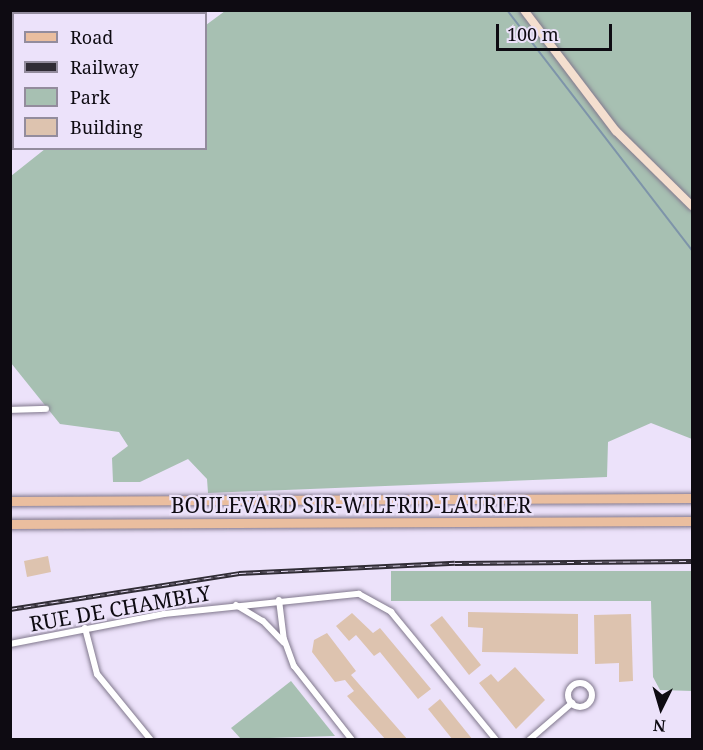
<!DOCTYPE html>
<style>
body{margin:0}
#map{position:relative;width:703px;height:750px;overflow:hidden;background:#ece2fa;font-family:"Noto Serif",serif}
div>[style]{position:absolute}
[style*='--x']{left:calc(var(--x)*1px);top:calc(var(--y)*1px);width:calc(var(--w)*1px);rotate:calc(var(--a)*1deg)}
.green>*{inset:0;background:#a7c0b2}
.stream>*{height:2px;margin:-1px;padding:0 1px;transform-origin:1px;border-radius:1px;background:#7e94a9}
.building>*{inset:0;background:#ddc3af}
.roads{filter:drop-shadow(0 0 2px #81788d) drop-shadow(0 0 2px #81788d)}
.street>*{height:6px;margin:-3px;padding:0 3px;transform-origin:3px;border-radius:3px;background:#fff}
.street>.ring{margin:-3px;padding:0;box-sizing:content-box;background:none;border:6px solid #fff;border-radius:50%}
.secondary>*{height:8px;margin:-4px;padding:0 4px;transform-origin:4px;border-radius:4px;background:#f4dfcf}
.primary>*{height:9px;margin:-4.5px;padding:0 4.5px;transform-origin:4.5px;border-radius:4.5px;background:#eabe9f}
.rail>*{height:4.5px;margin-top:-2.25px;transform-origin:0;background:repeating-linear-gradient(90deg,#ece2fa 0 7px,#302c35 0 14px);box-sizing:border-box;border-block:2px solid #302c35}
span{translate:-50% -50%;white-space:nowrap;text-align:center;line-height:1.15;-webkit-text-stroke:4.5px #ece2fa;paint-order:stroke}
.street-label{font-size:21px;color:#0e0b12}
.frame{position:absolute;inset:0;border:12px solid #0e0b12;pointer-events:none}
.legend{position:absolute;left:12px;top:12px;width:195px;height:138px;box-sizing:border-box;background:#ece2fa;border:2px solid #938c9d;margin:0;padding:8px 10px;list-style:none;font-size:18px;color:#0e0b12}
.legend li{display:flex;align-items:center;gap:12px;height:30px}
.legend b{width:30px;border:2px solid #938c9d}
.north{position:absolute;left:631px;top:678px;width:60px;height:60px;-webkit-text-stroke:4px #ece2fa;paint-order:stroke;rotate:185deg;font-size:16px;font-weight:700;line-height:24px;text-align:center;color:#0e0b12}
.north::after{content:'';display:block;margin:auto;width:21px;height:27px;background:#0e0b12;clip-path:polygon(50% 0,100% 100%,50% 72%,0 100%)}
.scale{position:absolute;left:496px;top:24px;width:116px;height:27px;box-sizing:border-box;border:3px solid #0e0b12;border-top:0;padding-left:8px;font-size:18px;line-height:21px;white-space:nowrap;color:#0e0b12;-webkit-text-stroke:4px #ece2fa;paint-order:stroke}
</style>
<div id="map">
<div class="green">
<div style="clip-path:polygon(225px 11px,692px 11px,692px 439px,651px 423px,608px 442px,607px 477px,208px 493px,207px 479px,188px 459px,140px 482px,113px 482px,112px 458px,128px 446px,119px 432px,60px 424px,11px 363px,11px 176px,45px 149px,206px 148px,206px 25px)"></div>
<div style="clip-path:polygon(391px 571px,692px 571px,692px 691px,660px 690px,653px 677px,651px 601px,391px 601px)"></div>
<div style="clip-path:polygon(291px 681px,335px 736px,241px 739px,231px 728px)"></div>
</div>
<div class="stream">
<div style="--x:507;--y:10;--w:303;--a:52.4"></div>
</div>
<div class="building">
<div style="clip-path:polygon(48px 556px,51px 572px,27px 577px,24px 561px)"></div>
<div style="clip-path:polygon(468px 612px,578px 614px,578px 654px,482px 652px,483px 628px,468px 627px)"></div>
<div style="clip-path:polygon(352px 613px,373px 633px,380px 628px,431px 689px,418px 699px,380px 652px,374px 656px,356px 635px,349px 641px,336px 626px)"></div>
<div style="clip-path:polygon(631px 614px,633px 681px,619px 682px,619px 663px,595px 664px,594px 615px)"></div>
<div style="clip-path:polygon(442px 616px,481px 665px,469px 675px,430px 625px)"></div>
<div style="clip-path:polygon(327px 633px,356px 671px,351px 675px,408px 740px,386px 740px,347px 696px,354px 691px,345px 680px,335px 682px,312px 652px,314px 640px)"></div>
<div style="clip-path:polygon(515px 667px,545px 700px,516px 729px,479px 683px,491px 674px,498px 682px)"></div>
<div style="clip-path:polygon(440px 699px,473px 740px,453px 740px,428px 709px)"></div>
</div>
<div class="roads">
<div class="street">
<div style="--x:10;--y:410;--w:36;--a:-2"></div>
<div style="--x:279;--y:600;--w:39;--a:83"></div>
<div style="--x:284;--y:639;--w:29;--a:70"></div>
<div style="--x:294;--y:666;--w:94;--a:51.9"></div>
<div style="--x:236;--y:605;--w:31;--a:31"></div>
<div style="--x:263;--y:621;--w:30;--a:46"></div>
<div style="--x:85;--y:628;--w:48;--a:75.4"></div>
<div style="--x:97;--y:674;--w:85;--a:50.7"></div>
<div style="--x:10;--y:644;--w:157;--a:-11"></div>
<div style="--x:164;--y:614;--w:196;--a:-5.9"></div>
<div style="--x:359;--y:594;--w:37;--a:29"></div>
<div style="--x:391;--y:612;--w:166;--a:50.6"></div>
<div class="ring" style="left:568px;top:683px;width:18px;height:18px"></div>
<div style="--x:529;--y:740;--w:57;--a:-40.7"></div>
</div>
<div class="secondary">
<div style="--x:524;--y:10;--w:152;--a:52.8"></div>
<div style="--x:616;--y:131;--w:107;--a:44.6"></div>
<div style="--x:111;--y:14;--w:5;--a:-53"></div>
<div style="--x:10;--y:95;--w:5;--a:-37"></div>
</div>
<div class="primary">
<div style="--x:10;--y:501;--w:682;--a:-0.25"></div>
<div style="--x:10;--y:524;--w:682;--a:-0.25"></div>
</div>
</div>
<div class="rail">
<div style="--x:10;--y:609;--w:232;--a:-8.9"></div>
<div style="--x:239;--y:573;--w:216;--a:-2.7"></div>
<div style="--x:455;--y:563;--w:237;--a:-0.5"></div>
</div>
<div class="street-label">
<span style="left:351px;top:505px">BOULEVARD SIR-WILFRID-LAURIER</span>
<span style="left:120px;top:608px;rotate:-10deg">RUE DE CHAMBLY</span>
</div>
<div class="frame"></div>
<ul class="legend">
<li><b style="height:8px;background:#eabe9f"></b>Road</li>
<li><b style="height:8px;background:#302c35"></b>Railway</li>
<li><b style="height:16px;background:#a7c0b2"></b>Park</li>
<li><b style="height:16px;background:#ddc3af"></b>Building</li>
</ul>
<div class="north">N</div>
<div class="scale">100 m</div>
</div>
